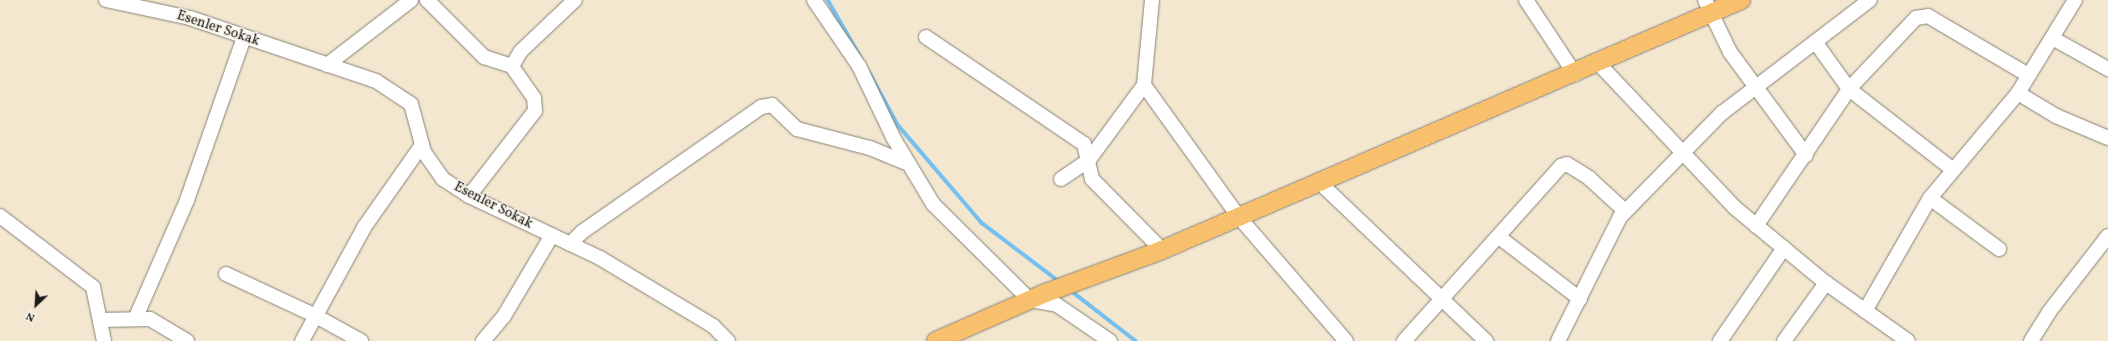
<!DOCTYPE html>
<style>
body{margin:0}
#map{position:relative;width:2108px;height:341px;overflow:hidden;background:#f3e7d0;font-family:Vollkorn,serif}
div>[style]{position:absolute}
[style*='--x']{left:calc(var(--x)*1px);top:calc(var(--y)*1px);width:calc(var(--w)*1px);rotate:calc(var(--a)*1deg)}
.stream>*{height:3.5px;margin:-1.75px;padding:0 1.75px;transform-origin:1.75px;border-radius:1.75px;background:#76c0ef}
.roads{filter:drop-shadow(0 0 1px #888276) drop-shadow(0 0 1px #888276)}
.minor>*{height:14px;margin:-7px;padding:0 7px;transform-origin:7px;border-radius:7px;background:#fff}
.major>*{height:18px;margin:-9px;padding:0 9px;transform-origin:9px;border-radius:9px;background:#f8bf6c}
span{translate:-50% -50%;white-space:nowrap;text-align:center;line-height:1.15;-webkit-text-stroke:3px #f7f3e8;paint-order:stroke}
.street-label{font-size:14px;color:#1c1c1c}
.north{position:absolute;left:16px;top:285px;width:40px;height:40px;-webkit-text-stroke:3px #f7f3e8;paint-order:stroke;rotate:205deg;font-size:11px;font-weight:700;line-height:16px;text-align:center;color:#1c1c1c}
.north::after{content:'';display:block;margin:auto;width:14px;height:18px;background:#1c1c1c;clip-path:polygon(50% 0,100% 100%,50% 72%,0 100%)}
</style>
<div id="map">
<div class="stream">
<div style="--x:828;--y:0;--w:68;--a:60"></div>
<div style="--x:870;--y:73;--w:59;--a:61.7"></div>
<div style="--x:898;--y:125;--w:129;--a:49.4"></div>
<div style="--x:982;--y:223;--w:98;--a:37.1"></div>
<div style="--x:1070;--y:290;--w:83;--a:37.7"></div>
</div>
<div class="roads">
<div class="minor">
<div style="--x:106;--y:0;--w:86;--a:12.1"></div>
<div style="--x:190;--y:18;--w:196;--a:18.7"></div>
<div style="--x:376;--y:81;--w:42;--a:33.3"></div>
<div style="--x:411;--y:104;--w:50;--a:74.8"></div>
<div style="--x:424;--y:152;--w:33;--a:55"></div>
<div style="--x:443;--y:179;--w:31;--a:33"></div>
<div style="--x:469;--y:196;--w:145;--a:25.3"></div>
<div style="--x:600;--y:258;--w:132;--a:31"></div>
<div style="--x:713;--y:326;--w:21;--a:45"></div>
<div style="--x:427;--y:0;--w:81;--a:45"></div>
<div style="--x:484;--y:57;--w:29;--a:18"></div>
<div style="--x:814;--y:0;--w:80;--a:55.7"></div>
<div style="--x:859;--y:66;--w:81;--a:64.4"></div>
<div style="--x:894;--y:139;--w:76;--a:59"></div>
<div style="--x:933;--y:204;--w:136;--a:44.7"></div>
<div style="--x:1030;--y:300;--w:27;--a:10"></div>
<div style="--x:1057;--y:305;--w:64;--a:34.2"></div>
<div style="--x:1152;--y:0;--w:85;--a:95.4"></div>
<div style="--x:1144;--y:85;--w:161;--a:54.3"></div>
<div style="--x:1238;--y:216;--w:165;--a:49.2"></div>
<div style="--x:1526;--y:0;--w:89;--a:56.5"></div>
<div style="--x:1705;--y:0;--w:58;--a:64.3"></div>
<div style="--x:1730;--y:52;--w:128;--a:53.6"></div>
<div style="--x:926;--y:37;--w:191;--a:34.1"></div>
<div style="--x:1084;--y:144;--w:36;--a:77"></div>
<div style="--x:1092;--y:179;--w:100;--a:45.4"></div>
<div style="--x:2054;--y:39;--w:62;--a:29.1"></div>
<div style="--x:1816;--y:43;--w:57;--a:54.3"></div>
<div style="--x:1849;--y:89;--w:130;--a:37.8"></div>
<div style="--x:1599;--y:64;--w:197;--a:46.6"></div>
<div style="--x:1734;--y:207;--w:119;--a:39.6"></div>
<div style="--x:1826;--y:283;--w:100;--a:35.3"></div>
<div style="--x:327;--y:65;--w:106;--a:-37.7"></div>
<div style="--x:2018;--y:93;--w:44;--a:31.2"></div>
<div style="--x:2056;--y:116;--w:56;--a:22.9"></div>
<div style="--x:1061;--y:179;--w:32;--a:-34"></div>
<div style="--x:1088;--y:161;--w:94;--a:-53.6"></div>
<div style="--x:1319;--y:182;--w:231;--a:43.6"></div>
<div style="--x:469;--y:196;--w:108;--a:-52.2"></div>
<div style="--x:535;--y:111;--w:13;--a:-94"></div>
<div style="--x:534;--y:98;--w:39;--a:-125"></div>
<div style="--x:512;--y:66;--w:17;--a:-59"></div>
<div style="--x:521;--y:51;--w:74;--a:-43.4"></div>
<div style="--x:1930;--y:198;--w:86;--a:36.5"></div>
<div style="--x:0;--y:216;--w:117;--a:37.4"></div>
<div style="--x:93;--y:287;--w:55;--a:78.5"></div>
<div style="--x:1756;--y:226;--w:166;--a:-55.8"></div>
<div style="--x:1849;--y:89;--w:98;--a:-46.7"></div>
<div style="--x:1916;--y:18;--w:12;--a:-9"></div>
<div style="--x:1928;--y:16;--w:116;--a:30.5"></div>
<div style="--x:1499;--y:237;--w:102;--a:37.4"></div>
<div style="--x:570;--y:244;--w:17;--a:-45"></div>
<div style="--x:582;--y:232;--w:218;--a:-34.9"></div>
<div style="--x:761;--y:107;--w:11;--a:-10"></div>
<div style="--x:772;--y:105;--w:35;--a:44"></div>
<div style="--x:797;--y:129;--w:75;--a:14.6"></div>
<div style="--x:870;--y:148;--w:42;--a:22.3"></div>
<div style="--x:226;--y:274;--w:97;--a:25"></div>
<div style="--x:314;--y:315;--w:54;--a:29"></div>
<div style="--x:1865;--y:311;--w:130;--a:-60.1"></div>
<div style="--x:1930;--y:198;--w:137;--a:-50"></div>
<div style="--x:2018;--y:93;--w:109;--a:-58.5"></div>
<div style="--x:136;--y:317;--w:128;--a:-66.4"></div>
<div style="--x:187;--y:200;--w:173;--a:-70.7"></div>
<div style="--x:100;--y:320;--w:50;--a:-1.1"></div>
<div style="--x:150;--y:319;--w:43;--a:30.7"></div>
<div style="--x:302;--y:341;--w:131;--a:-61.3"></div>
<div style="--x:365;--y:226;--w:99;--a:-54.9"></div>
<div style="--x:483;--y:341;--w:33;--a:-50"></div>
<div style="--x:504;--y:316;--w:94;--a:-59.3"></div>
<div style="--x:1404;--y:341;--w:235;--a:-48.1"></div>
<div style="--x:1561;--y:166;--w:6;--a:-18"></div>
<div style="--x:1567;--y:164;--w:26;--a:32"></div>
<div style="--x:1589;--y:178;--w:49;--a:42.5"></div>
<div style="--x:1558;--y:341;--w:139;--a:-63.4"></div>
<div style="--x:1620;--y:217;--w:146;--a:-45.6"></div>
<div style="--x:1722;--y:113;--w:186;--a:-37.4"></div>
<div style="--x:1720;--y:341;--w:113;--a:-55.5"></div>
<div style="--x:1784;--y:341;--w:72;--a:-54.1"></div>
<div style="--x:2031;--y:341;--w:34;--a:-58"></div>
<div style="--x:2049;--y:312;--w:96;--a:-52.2"></div>
</div>
<div class="major">
<div style="--x:936;--y:341;--w:117;--a:-23.7"></div>
<div style="--x:1043;--y:294;--w:127;--a:-20.3"></div>
<div style="--x:1162;--y:250;--w:631;--a:-23.35"></div>
</div>
</div>
<div class="street-label">
<span style="left:218px;top:29px;rotate:18deg">Esenler Sokak</span>
<span style="left:493px;top:206px;rotate:27deg">Esenler Sokak</span>
</div>
<div class="north">N</div>
</div>
